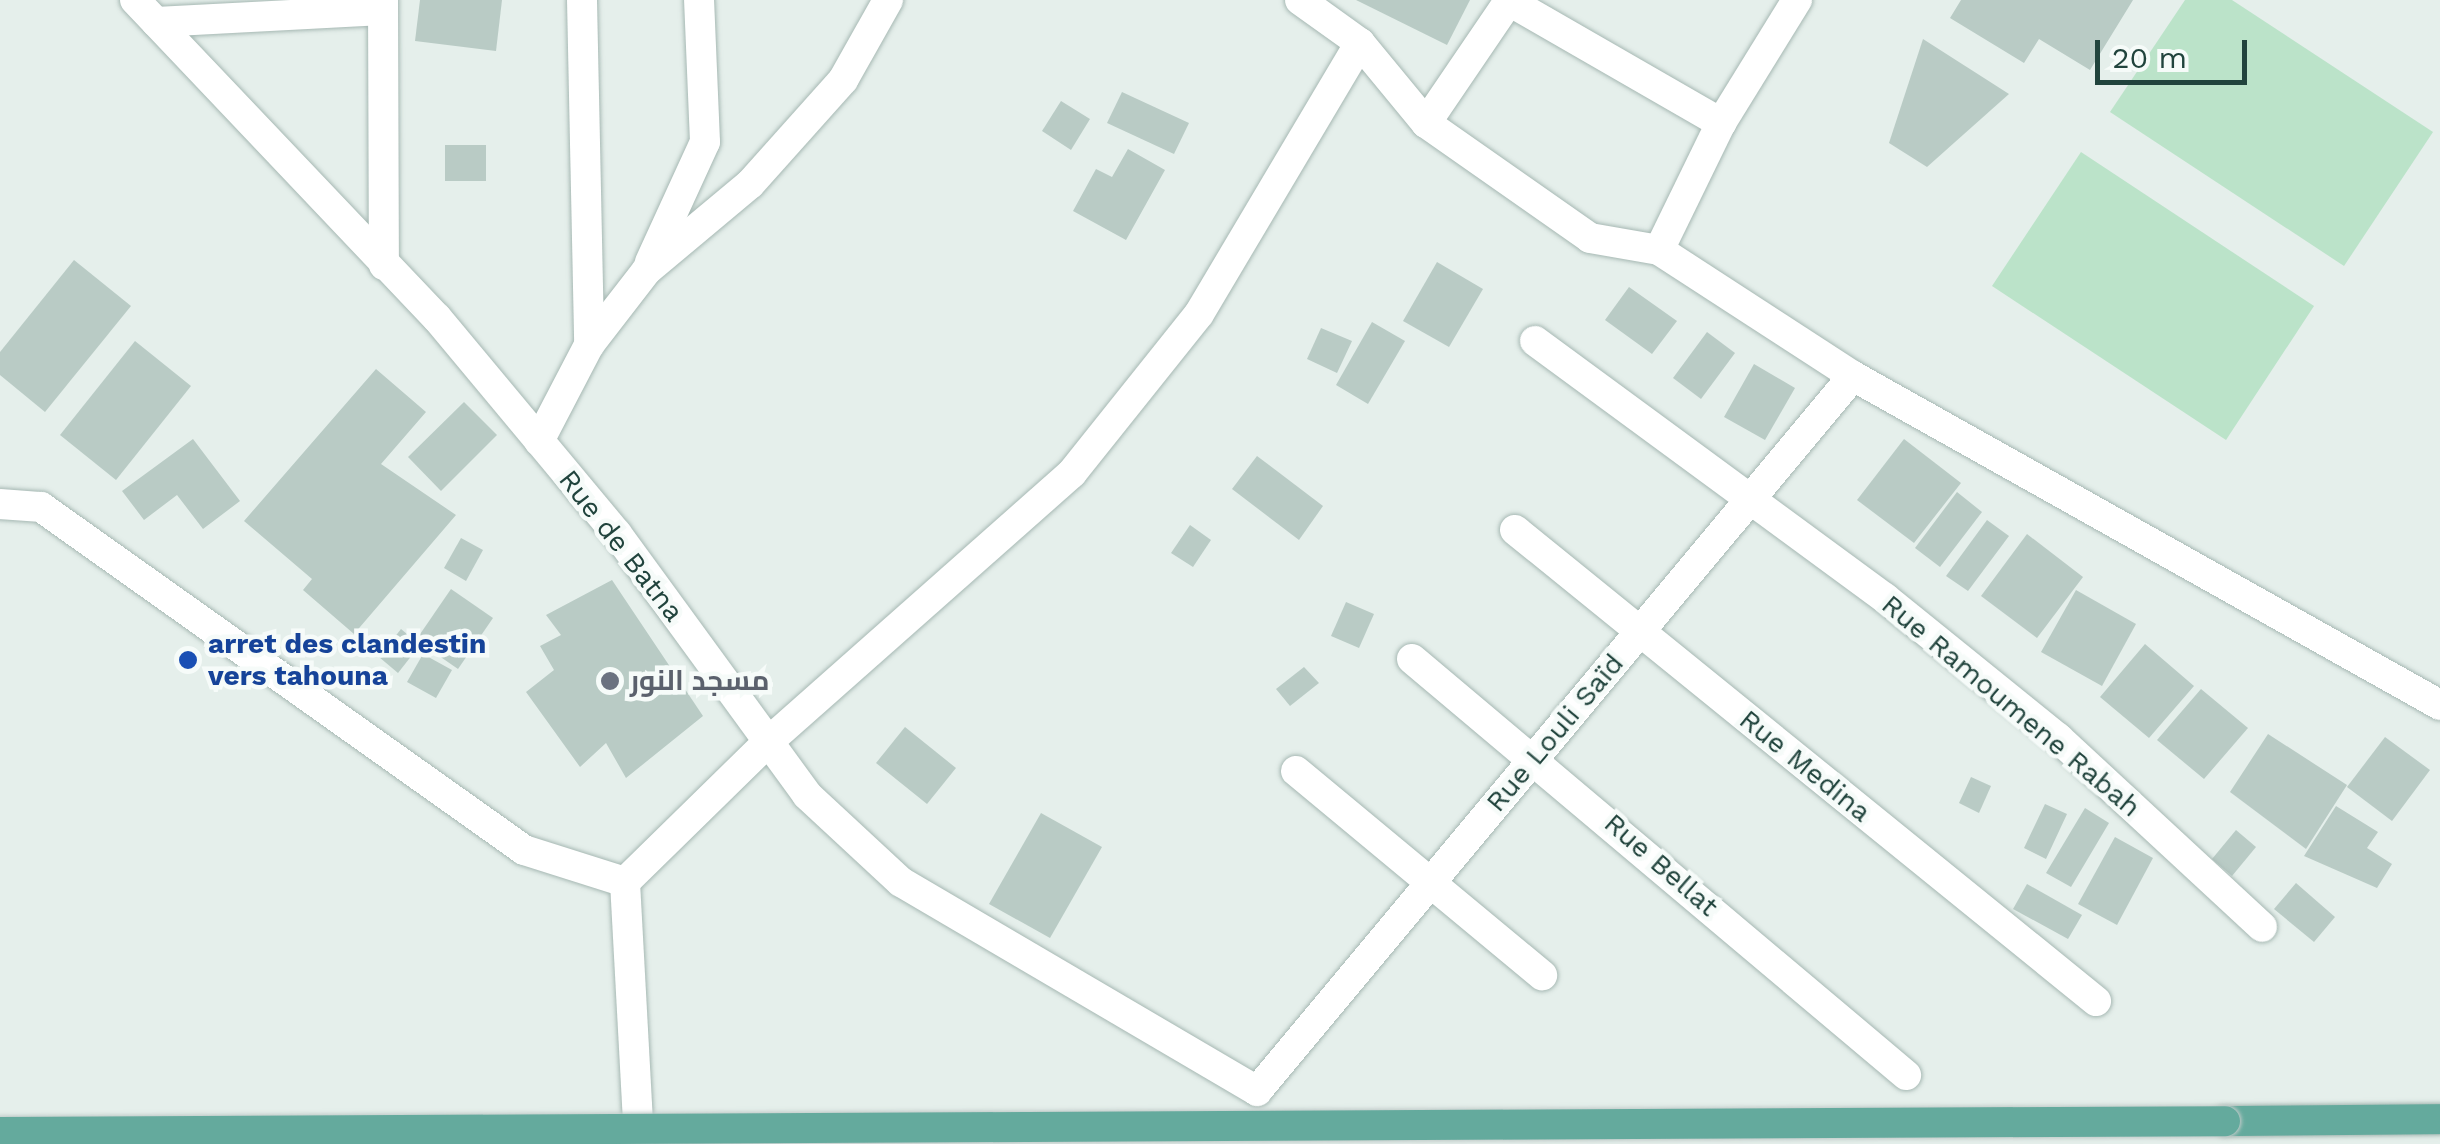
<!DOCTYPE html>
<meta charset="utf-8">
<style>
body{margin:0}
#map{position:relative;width:2440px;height:1144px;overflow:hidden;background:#e5efeb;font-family:"Work Sans",Cairo,sans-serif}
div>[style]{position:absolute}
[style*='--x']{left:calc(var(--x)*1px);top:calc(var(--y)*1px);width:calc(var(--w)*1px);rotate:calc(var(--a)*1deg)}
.green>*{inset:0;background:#bbe3c9}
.building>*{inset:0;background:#b9cbc5}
.roads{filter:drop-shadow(0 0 2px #a6b8b3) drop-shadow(0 0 2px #a6b8b3)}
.minor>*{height:30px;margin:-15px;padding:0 15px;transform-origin:15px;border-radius:15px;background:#fff}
.major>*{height:30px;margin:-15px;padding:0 15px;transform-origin:15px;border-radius:15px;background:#64aa9d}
.bridges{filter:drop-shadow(0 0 2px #c1cbc9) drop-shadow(0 0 2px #c1cbc9)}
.major-bridge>*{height:30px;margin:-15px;padding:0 15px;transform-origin:15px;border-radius:15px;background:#64aa9d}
.dots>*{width:28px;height:28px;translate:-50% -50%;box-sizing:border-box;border:5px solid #f6fbf9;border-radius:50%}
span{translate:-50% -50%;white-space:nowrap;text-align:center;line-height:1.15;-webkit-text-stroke:9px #f6fbf9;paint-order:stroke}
.street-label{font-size:28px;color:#21443d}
.transit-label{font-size:28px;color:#164399;font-weight:700}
.left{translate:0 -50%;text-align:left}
.worship-label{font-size:28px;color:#5b616d;font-weight:700}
.scale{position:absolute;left:2095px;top:40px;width:152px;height:45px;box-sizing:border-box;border:5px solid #21443d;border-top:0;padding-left:12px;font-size:30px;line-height:35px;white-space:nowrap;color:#21443d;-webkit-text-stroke:8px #f6fbf9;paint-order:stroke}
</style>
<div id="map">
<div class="green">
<div style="clip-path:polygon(2185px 0,2232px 0,2433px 132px,2344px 266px,2110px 112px)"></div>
<div style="clip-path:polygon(2081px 152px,2314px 306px,2226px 440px,1992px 286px)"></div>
</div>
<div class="building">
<div style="clip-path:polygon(420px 0,502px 0,496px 51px,415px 41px)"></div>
<div style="clip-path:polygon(1356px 0,1470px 0,1447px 45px)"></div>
<div style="clip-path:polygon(1961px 0,2133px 0,2090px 70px,2039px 39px,2024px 63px,1950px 18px)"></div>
<div style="clip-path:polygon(1923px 39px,2009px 94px,1927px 167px,1889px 143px)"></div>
<div style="clip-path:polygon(1122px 92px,1189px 123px,1174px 154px,1107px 123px)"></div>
<div style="clip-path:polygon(1061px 101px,1090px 119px,1071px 150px,1042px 131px)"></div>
<div style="clip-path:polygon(445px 145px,486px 145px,486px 181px,445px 181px)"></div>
<div style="clip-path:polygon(1128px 149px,1165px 170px,1126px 240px,1073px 211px,1096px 169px,1112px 177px)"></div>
<div style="clip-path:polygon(74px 260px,131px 306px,45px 412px,0 375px,0 352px)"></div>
<div style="clip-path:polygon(1437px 262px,1483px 289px,1449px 347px,1403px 321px)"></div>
<div style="clip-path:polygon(1629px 287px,1677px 321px,1652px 354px,1605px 320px)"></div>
<div style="clip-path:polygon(1372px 322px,1405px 341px,1368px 404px,1336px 385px)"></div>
<div style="clip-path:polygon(1321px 328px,1352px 341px,1337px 373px,1307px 359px)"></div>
<div style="clip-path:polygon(1707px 332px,1735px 353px,1701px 399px,1673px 378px)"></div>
<div style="clip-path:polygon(135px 341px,191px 386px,116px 480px,60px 435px)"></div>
<div style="clip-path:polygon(1754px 364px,1795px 388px,1765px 440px,1724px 417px)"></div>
<div style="clip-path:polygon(376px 369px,426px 412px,381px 464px,456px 515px,354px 634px,303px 590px,312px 579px,244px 521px)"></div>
<div style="clip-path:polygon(464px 402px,497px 435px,441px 491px,408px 457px)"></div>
<div style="clip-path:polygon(193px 439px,240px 501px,203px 529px,177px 495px,144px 520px,122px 491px)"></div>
<div style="clip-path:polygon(1904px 439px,1961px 483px,1914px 543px,1857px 500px)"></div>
<div style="clip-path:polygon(1257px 456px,1323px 506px,1299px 540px,1232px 489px)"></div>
<div style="clip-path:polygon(1957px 492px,1982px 512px,1940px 567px,1915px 548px)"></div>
<div style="clip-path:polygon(1987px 520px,2009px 536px,1968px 591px,1946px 576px)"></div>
<div style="clip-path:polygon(1190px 525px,1211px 540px,1193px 567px,1171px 553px)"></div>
<div style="clip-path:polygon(2027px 534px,2083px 577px,2037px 638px,1981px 596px)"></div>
<div style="clip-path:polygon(461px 538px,483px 550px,466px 581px,444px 568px)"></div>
<div style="clip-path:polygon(612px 580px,703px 716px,626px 778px,606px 743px,580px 767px,526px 692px,554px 670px,540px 646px,561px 635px,546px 615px)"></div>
<div style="clip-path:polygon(451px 589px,493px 618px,458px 669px,416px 640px)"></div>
<div style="clip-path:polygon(2076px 590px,2136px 624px,2102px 686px,2041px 652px)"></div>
<div style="clip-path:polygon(1346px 602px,1374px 614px,1359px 648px,1331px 636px)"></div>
<div style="clip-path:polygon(401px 629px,420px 645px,398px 673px,379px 657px)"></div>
<div style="clip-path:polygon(2145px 644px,2194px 686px,2149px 738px,2100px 697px)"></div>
<div style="clip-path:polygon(423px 654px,452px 670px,436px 698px,407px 682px)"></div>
<div style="clip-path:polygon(1304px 667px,1319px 683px,1290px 706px,1276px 689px)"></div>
<div style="clip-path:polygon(2201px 689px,2248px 728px,2204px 779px,2157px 740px)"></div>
<div style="clip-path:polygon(905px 727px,956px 768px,927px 804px,876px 763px)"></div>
<div style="clip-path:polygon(2268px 734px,2347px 785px,2306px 849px,2230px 792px)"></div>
<div style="clip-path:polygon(2385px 737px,2430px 770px,2392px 821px,2347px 787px)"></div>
<div style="clip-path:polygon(1971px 777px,1991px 786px,1979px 813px,1959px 803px)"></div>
<div style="clip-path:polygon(2045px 804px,2067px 814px,2046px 859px,2024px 848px)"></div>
<div style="clip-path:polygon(2336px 806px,2378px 832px,2367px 848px,2392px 864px,2377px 888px,2304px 856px)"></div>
<div style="clip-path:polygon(2085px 808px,2109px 823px,2071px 887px,2046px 873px)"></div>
<div style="clip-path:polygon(1041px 813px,1102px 847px,1050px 938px,989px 904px)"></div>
<div style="clip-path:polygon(2236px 830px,2256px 847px,2232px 876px,2212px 859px)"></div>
<div style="clip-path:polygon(2115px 837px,2153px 858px,2117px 925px,2078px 904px)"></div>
<div style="clip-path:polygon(2296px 883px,2335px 917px,2314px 942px,2274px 909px)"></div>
<div style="clip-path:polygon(2027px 884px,2082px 915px,2068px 939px,2013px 909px)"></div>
</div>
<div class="roads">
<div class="minor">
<div style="--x:135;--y:0;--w:439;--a:46.5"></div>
<div style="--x:437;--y:318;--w:281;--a:50.2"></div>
<div style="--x:617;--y:534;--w:323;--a:53.9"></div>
<div style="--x:807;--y:795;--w:128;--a:42.8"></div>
<div style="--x:901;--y:882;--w:413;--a:30.4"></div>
<div style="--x:1257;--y:1091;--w:931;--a:-50.19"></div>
<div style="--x:383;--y:0;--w:265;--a:89.8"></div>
<div style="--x:582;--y:0;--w:345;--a:88.8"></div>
<div style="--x:1300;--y:0;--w:74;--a:35.6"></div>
<div style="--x:1360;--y:43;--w:104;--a:50.5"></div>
<div style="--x:1426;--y:123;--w:200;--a:35"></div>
<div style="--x:1590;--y:238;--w:70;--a:9.9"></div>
<div style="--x:1797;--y:0;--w:145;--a:121.7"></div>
<div style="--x:1721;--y:123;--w:141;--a:116"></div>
<div style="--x:1659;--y:250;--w:231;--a:33"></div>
<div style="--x:1853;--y:376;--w:673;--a:29.27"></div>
<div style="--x:156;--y:22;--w:227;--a:-3"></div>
<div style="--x:1426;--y:123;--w:148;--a:-55.8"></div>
<div style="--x:1509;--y:1;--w:245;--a:29.9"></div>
<div style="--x:650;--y:262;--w:132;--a:-65.4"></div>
<div style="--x:705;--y:142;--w:142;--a:-92.4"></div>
<div style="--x:1535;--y:341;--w:434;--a:36.3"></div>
<div style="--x:1885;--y:598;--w:223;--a:39"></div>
<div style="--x:2058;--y:738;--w:278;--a:42.8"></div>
<div style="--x:539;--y:441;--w:108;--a:-62.5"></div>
<div style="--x:589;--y:345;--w:95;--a:-52.3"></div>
<div style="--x:647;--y:270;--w:134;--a:-39.9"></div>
<div style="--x:750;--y:184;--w:140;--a:-48.2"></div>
<div style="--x:843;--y:80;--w:92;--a:-60.6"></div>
<div style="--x:0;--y:504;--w:41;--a:4.2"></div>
<div style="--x:41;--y:507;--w:592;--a:35.38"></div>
<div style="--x:524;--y:850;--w:106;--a:17.6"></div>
<div style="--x:625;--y:882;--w:200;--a:-44.4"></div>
<div style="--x:768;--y:742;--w:406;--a:-41.5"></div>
<div style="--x:1072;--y:473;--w:203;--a:-51.4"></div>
<div style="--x:1199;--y:314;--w:315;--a:-59.3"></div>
<div style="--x:1515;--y:530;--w:748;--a:39.03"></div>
<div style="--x:1412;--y:659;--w:646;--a:40.1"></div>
<div style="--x:1296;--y:771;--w:320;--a:39.7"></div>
<div style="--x:625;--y:882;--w:262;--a:86.9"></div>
</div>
<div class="major">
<div style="--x:2225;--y:1121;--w:215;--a:-0.5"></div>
</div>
</div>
<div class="bridges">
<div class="major-bridge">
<div style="--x:0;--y:1132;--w:2225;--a:-0.28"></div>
</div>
</div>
<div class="dots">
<div style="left:188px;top:660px;background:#1a4fb4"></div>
<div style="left:610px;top:681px;background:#6b7280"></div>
</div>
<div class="street-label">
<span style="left:621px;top:546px;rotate:52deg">Rue de Batna</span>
<span style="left:2011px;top:706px;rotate:40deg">Rue Ramoumene Rabah</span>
<span style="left:1555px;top:733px;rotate:-50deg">Rue Louli Saïd</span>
<span style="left:1805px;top:766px;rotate:39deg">Rue Medina</span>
<span style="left:1661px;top:865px;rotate:41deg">Rue Bellat</span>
</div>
<div class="transit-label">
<span class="left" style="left:208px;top:660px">arret des clandestin<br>vers tahouna</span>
</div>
<div class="worship-label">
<span class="left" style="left:630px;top:681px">مسجد النور</span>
</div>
<div class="scale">20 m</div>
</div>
